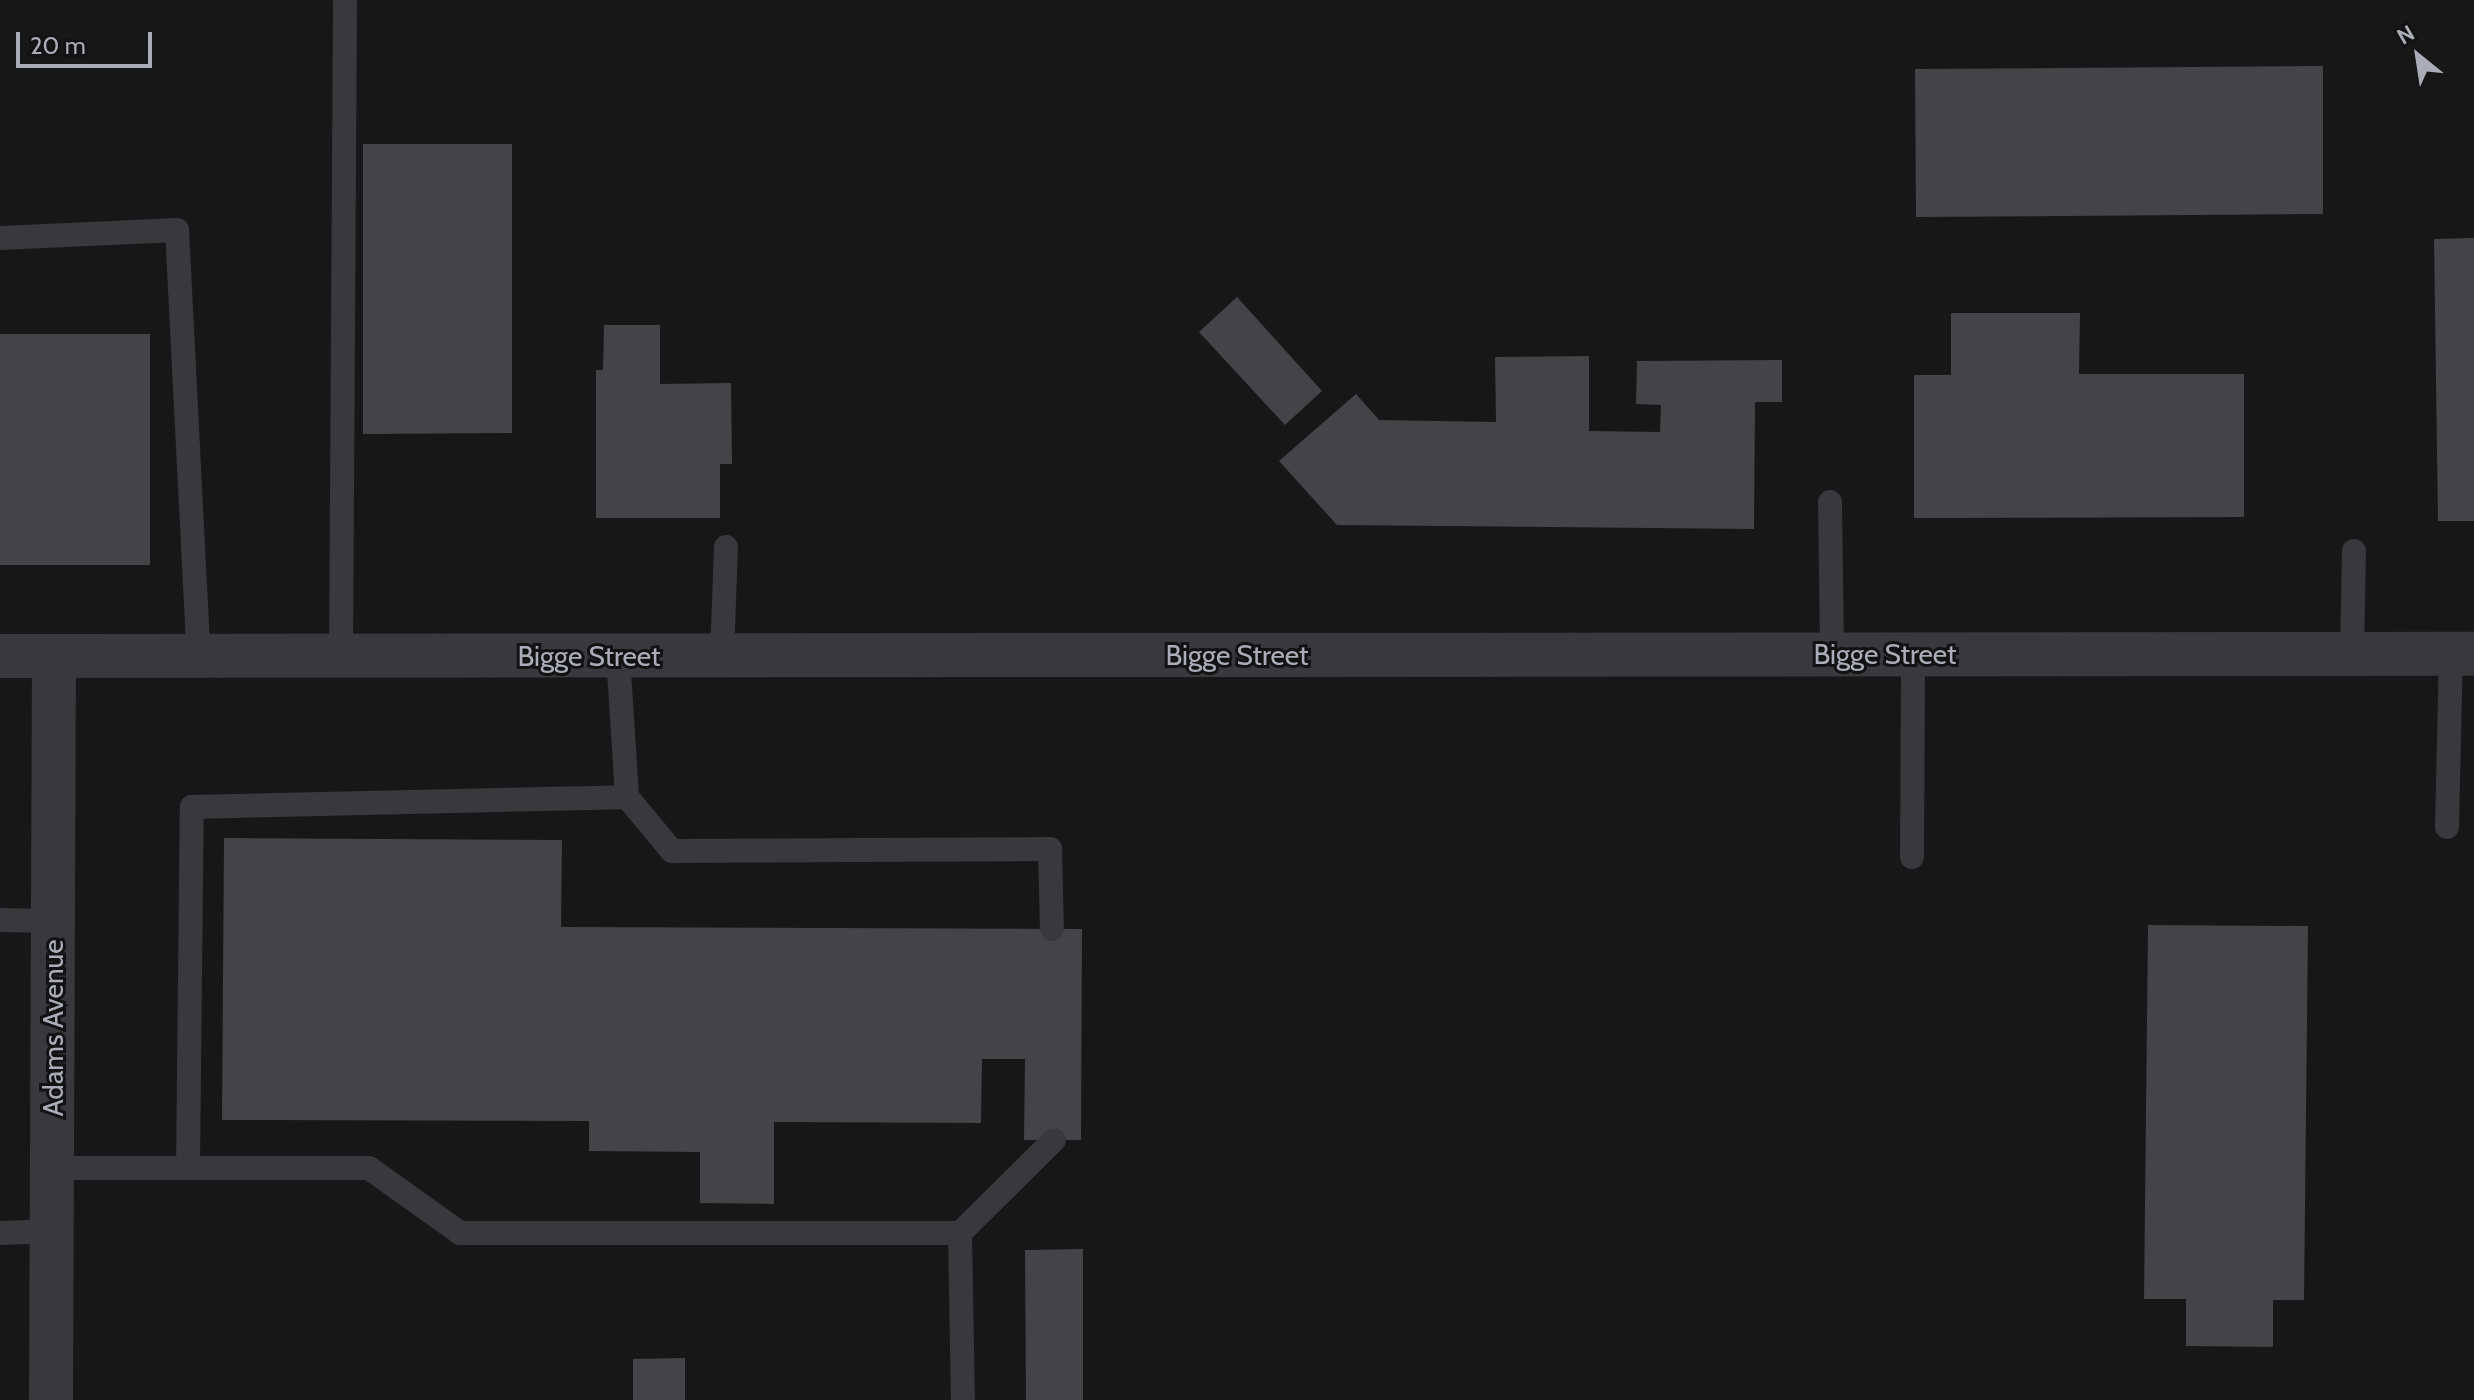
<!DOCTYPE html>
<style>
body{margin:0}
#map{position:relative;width:2474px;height:1400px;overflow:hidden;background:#171718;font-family:Cabin,sans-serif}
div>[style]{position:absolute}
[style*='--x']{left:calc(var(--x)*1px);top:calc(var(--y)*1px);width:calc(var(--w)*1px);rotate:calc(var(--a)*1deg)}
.building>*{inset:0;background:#444448}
.service>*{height:24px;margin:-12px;padding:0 12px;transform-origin:12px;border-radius:12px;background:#38383d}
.minor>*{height:44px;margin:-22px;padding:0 22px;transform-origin:22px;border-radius:22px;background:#38383d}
span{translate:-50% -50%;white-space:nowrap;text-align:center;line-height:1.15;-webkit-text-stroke:6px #121213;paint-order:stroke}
.street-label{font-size:28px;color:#aaadb7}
.north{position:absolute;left:2378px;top:16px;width:80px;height:80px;-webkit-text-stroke:6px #121213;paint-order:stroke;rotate:330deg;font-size:22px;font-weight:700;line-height:32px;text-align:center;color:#aaadb7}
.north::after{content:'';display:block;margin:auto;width:28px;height:36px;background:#aaadb7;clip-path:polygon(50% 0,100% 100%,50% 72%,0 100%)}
.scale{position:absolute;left:16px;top:32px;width:136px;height:36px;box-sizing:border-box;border:4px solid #aaadb7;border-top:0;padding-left:10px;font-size:24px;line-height:28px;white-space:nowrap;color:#aaadb7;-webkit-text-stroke:6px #121213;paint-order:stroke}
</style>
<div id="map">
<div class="building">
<div style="clip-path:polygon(2323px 66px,2323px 214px,1916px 217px,1915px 69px)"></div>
<div style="clip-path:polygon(363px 144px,512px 144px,512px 433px,363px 434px)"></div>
<div style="clip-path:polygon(2474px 238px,2474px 521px,2438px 521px,2434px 239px)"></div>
<div style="clip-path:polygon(1237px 297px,1322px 391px,1285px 425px,1199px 332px)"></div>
<div style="clip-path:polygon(1951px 313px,2080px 313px,2079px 374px,2244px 374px,2244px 517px,1914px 518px,1914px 375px,1951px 375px)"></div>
<div style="clip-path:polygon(604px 325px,660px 325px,660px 384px,731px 383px,732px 464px,720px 464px,720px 518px,596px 518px,596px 370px,603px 370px)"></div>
<div style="clip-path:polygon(0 334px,150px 334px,150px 565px,0 565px)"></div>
<div style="clip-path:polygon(1589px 356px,1589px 431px,1660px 432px,1661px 405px,1636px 404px,1637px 361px,1782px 360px,1782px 402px,1755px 402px,1754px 529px,1337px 525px,1279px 461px,1356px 394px,1379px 420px,1496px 422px,1495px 357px)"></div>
<div style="clip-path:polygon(224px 838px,562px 840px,561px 927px,1082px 929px,1081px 1140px,1024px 1140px,1025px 1059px,982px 1059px,981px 1123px,774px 1122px,774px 1204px,700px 1203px,700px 1152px,589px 1151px,589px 1121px,222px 1120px)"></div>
<div style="clip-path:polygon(2148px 925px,2308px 926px,2304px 1300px,2273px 1300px,2273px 1347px,2186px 1346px,2186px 1299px,2144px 1299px)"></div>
<div style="clip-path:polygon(1083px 1249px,1083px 1400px,1026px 1400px,1025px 1250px)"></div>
<div style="clip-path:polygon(685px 1358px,685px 1400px,633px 1400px,633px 1359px)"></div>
</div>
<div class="service">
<div style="--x:0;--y:238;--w:177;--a:-2.6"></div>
<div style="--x:177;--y:230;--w:428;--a:87.1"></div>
<div style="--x:1830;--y:502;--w:152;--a:89.2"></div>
<div style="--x:2352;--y:654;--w:103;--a:-88.9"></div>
<div style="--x:341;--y:656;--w:656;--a:-89.65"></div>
<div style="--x:618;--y:656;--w:141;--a:86.3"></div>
<div style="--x:722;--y:656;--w:109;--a:-87.9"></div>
<div style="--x:2447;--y:827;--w:173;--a:-88.7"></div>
<div style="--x:1912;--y:857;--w:203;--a:-89.7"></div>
<div style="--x:0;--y:920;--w:53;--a:1.1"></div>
<div style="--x:52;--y:1168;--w:317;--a:0"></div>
<div style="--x:369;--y:1168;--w:112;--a:35.5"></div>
<div style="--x:460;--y:1233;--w:500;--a:0"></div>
<div style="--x:960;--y:1233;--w:167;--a:89"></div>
<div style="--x:188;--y:1168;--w:361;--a:-89.4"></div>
<div style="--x:192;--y:807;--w:435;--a:-1.3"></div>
<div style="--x:627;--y:797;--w:70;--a:50.2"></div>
<div style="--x:672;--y:851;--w:378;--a:-0.3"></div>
<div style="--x:1050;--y:849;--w:80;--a:88.6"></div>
<div style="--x:0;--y:1233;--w:52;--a:-2.2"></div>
<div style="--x:960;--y:1233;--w:132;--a:-44.7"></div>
</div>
<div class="minor">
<div style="--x:0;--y:656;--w:2474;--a:-0.05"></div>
<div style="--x:51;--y:1400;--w:744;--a:-89.77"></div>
</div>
<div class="street-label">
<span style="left:1885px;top:654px">Bigge Street</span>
<span style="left:1237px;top:655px">Bigge Street</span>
<span style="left:589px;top:656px">Bigge Street</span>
<span style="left:53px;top:1028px;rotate:-90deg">Adams Avenue</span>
</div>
<div class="north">N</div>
<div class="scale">20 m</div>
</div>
